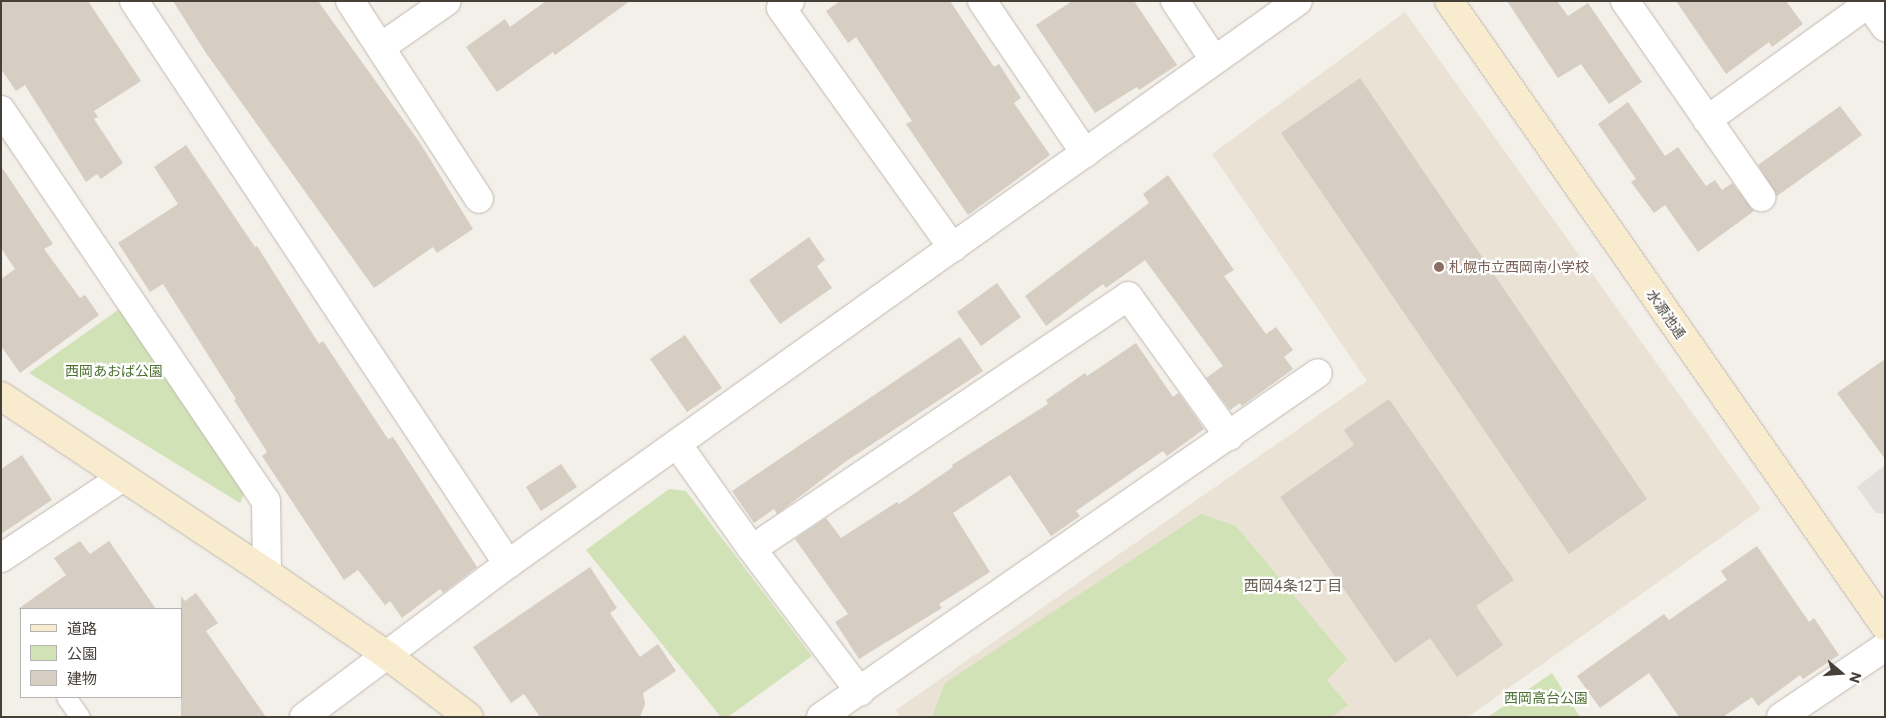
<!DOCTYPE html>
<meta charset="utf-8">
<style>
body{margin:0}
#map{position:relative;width:1886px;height:718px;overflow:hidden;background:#f3efe9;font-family:Commissioner,"Noto Sans JP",sans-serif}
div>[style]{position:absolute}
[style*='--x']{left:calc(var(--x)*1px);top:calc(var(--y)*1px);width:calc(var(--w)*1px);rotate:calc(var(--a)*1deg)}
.education>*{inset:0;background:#eae3d5}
.green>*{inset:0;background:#d2e2b7}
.parking>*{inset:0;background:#e2e0dd}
.building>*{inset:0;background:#d6cdc3}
.roads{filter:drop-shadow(0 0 1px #c0b9b0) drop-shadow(0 0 1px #c0b9b0)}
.lane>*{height:19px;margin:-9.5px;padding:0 9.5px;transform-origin:9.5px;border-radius:9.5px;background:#fff}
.street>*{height:28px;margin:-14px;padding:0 14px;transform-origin:14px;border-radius:14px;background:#fff}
.secondary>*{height:28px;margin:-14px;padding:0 14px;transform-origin:14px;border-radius:14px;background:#f8ebce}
.dots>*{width:14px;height:14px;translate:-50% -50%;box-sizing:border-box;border:2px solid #fff;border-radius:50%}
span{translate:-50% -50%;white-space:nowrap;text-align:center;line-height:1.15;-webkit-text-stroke:4.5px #fff;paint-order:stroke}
.education-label{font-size:14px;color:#785e54}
.left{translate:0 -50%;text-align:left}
.street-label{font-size:14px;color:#464039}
.park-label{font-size:14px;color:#4e7132}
.neighbourhood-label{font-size:15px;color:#675d51}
.frame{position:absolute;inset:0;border:2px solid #464039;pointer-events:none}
.legend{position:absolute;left:20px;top:608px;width:162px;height:90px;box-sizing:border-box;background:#fff;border:1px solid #b5b3b0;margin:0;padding:6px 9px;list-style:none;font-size:15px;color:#464039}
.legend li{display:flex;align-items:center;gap:10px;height:25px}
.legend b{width:25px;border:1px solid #b5b3b0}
.north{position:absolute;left:1816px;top:648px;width:50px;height:50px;-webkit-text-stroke:4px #fff;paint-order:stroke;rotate:108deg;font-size:14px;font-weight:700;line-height:20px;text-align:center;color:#464039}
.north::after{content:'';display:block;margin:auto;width:18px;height:22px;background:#464039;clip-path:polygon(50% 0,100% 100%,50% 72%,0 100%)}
</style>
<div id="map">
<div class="education">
<div style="clip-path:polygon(1405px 12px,1761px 509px,1468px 717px,900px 717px,896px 710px,1367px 381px,1212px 154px)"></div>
</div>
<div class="green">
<div style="clip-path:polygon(125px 305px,248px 486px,240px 503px,29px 373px)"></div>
<div style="clip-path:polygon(669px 489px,686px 491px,812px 656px,728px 717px,721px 717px,586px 550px)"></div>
<div style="clip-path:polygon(1201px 514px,1236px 526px,1347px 659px,1327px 680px,1348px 705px,1332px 717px,932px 717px,945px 683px)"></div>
<div style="clip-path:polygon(1552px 673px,1580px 717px,1488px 717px)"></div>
</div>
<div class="parking">
<div style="clip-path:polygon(1885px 465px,1885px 514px,1876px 513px,1857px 487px)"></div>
</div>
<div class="building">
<div style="clip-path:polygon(1px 1px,88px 1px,141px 81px,94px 111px,98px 117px,94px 119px,123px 163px,101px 179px,97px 174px,86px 182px,25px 85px,16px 91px,1px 69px)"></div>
<div style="clip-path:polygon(173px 1px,318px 1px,420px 143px,473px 229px,437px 253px,433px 247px,374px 288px,206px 53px)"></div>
<div style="clip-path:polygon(546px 1px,630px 1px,555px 55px,553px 52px,497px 92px,466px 47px,505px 19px,510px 27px)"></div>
<div style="clip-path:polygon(840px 1px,950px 1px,994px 67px,999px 64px,1021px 98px,1014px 103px,1050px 155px,968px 215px,906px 124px,912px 121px,856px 37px,848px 43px,826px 11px)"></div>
<div style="clip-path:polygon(1072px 1px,1134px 1px,1177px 65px,1139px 90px,1137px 87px,1095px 113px,1036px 25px)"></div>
<div style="clip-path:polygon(1507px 1px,1557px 1px,1568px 16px,1588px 3px,1642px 82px,1609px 104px,1581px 64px,1558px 78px)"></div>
<div style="clip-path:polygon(1676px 1px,1786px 1px,1803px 24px,1772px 47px,1769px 42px,1726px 74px)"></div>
<div style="clip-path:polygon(1360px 78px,1647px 499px,1569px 554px,1281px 133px)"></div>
<div style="clip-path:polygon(1628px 102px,1665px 156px,1678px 147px,1706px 186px,1715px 180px,1722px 190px,1732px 183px,1754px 211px,1698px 252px,1665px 205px,1654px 213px,1631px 182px,1636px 179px,1598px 124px)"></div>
<div style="clip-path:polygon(1840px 106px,1862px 135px,1777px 196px,1758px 165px)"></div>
<div style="clip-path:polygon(186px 145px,255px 247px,257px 246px,319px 344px,323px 341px,388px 439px,393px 437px,477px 567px,443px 593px,440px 589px,402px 618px,390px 601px,385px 605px,358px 570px,344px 580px,262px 456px,267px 452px,234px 400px,236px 399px,163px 284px,150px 292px,118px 243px,178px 204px,154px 167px)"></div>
<div style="clip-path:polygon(1px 166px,53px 244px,44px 249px,80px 298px,85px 295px,99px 315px,20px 373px,1px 346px,1px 279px,15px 269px,1px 248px)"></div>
<div style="clip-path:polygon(1168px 175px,1234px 270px,1224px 276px,1266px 334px,1276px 327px,1293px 350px,1284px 357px,1293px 369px,1242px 406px,1240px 403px,1230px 410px,1206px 378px,1223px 366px,1145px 260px,1106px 288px,1103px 284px,1046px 326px,1025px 296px,1149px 203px,1143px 194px)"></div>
<div style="clip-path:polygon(809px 237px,825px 260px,817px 266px,832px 288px,780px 324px,749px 280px)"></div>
<div style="clip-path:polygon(997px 283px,1021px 317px,981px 346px,957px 312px)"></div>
<div style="clip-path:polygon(685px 335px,722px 388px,687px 412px,650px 359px)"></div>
<div style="clip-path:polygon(960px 337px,983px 371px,845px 462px,777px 514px,774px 509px,754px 523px,732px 491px)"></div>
<div style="clip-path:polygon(1136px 343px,1173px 397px,1178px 393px,1181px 396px,1204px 429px,1167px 456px,1163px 451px,1076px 511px,1080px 516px,1051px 536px,1010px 475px,953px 513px,990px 572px,939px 604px,942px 608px,859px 659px,835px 622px,848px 614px,795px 539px,826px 518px,841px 538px,897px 502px,899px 504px,953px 467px,952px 465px,1048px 404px,1046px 400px,1085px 373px,1087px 376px)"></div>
<div style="clip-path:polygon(1885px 359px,1885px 459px,1837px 393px)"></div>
<div style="clip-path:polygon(1389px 399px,1514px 580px,1476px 606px,1503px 645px,1457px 677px,1430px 638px,1395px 663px,1280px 497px,1354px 445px,1344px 430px)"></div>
<div style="clip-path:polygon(22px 455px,52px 500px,1px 534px,1px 469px)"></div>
<div style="clip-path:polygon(561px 464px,577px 487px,541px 511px,526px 487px)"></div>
<div style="clip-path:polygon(80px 541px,90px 554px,109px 541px,156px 609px,18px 609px,66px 575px,54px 558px)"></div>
<div style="clip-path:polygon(1757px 546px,1809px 622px,1814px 618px,1839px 655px,1803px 679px,1800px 675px,1758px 706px,1752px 697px,1723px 717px,1679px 717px,1649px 673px,1600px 708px,1577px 676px,1664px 614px,1669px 620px,1727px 580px,1721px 571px)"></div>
<div style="clip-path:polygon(590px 567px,617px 608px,610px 613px,640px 657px,658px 644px,676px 671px,643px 693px,645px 704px,640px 717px,540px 717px,524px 694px,511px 703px,473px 647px)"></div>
<div style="clip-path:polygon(196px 593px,218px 623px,206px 631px,266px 717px,181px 717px,181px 596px,185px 601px)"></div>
</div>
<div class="roads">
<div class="lane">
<div style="--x:66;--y:697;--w:24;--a:55"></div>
</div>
<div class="street">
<div style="--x:134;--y:1;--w:676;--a:56.4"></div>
<div style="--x:350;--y:1;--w:236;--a:56.9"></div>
<div style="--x:790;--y:1;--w:11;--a:142"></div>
<div style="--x:781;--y:8;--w:295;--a:54.4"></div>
<div style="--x:982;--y:1;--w:184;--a:55.9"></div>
<div style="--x:1175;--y:1;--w:69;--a:56.3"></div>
<div style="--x:1625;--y:1;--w:239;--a:55.2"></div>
<div style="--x:1867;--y:1;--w:32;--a:55"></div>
<div style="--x:381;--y:47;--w:80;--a:-34.9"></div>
<div style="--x:1;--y:110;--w:472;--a:55.9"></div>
<div style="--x:266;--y:501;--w:72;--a:89.2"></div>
<div style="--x:1707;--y:120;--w:200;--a:-35.8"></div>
<div style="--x:677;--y:444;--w:129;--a:54.5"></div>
<div style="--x:752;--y:549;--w:453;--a:-33.9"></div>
<div style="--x:1128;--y:296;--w:173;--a:54.2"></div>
<div style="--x:752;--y:549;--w:179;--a:52.9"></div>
<div style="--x:1;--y:558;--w:146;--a:-33.6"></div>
<div style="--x:304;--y:717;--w:255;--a:-36.9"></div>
<div style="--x:508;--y:564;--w:970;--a:-35.48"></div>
<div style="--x:821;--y:717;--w:604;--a:-34.69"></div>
<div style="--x:1781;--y:717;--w:125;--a:-33.9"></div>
</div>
<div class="secondary">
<div style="--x:1449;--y:1;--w:762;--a:55.1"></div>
<div style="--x:1;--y:396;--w:320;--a:33.6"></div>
<div style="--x:267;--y:573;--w:147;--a:34.4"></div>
<div style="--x:388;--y:656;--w:101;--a:37"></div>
</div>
</div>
<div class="dots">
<div style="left:1439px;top:267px;background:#8d6e63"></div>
</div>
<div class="education-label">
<span class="left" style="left:1449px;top:267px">札幌市立西岡南小学校</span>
</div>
<div class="street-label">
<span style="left:1666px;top:314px;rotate:55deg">水源池通</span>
</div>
<div class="park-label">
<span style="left:114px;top:371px">西岡あおば公園</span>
<span style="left:1546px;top:698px">西岡高台公園</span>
</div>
<div class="neighbourhood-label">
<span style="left:1293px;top:586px">西岡4条12丁目</span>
</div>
<div class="frame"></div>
<ul class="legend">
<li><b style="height:6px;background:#f8ebce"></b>道路</li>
<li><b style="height:14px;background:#d2e2b7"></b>公園</li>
<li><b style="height:14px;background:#d6cdc3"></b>建物</li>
</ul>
<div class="north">N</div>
</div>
